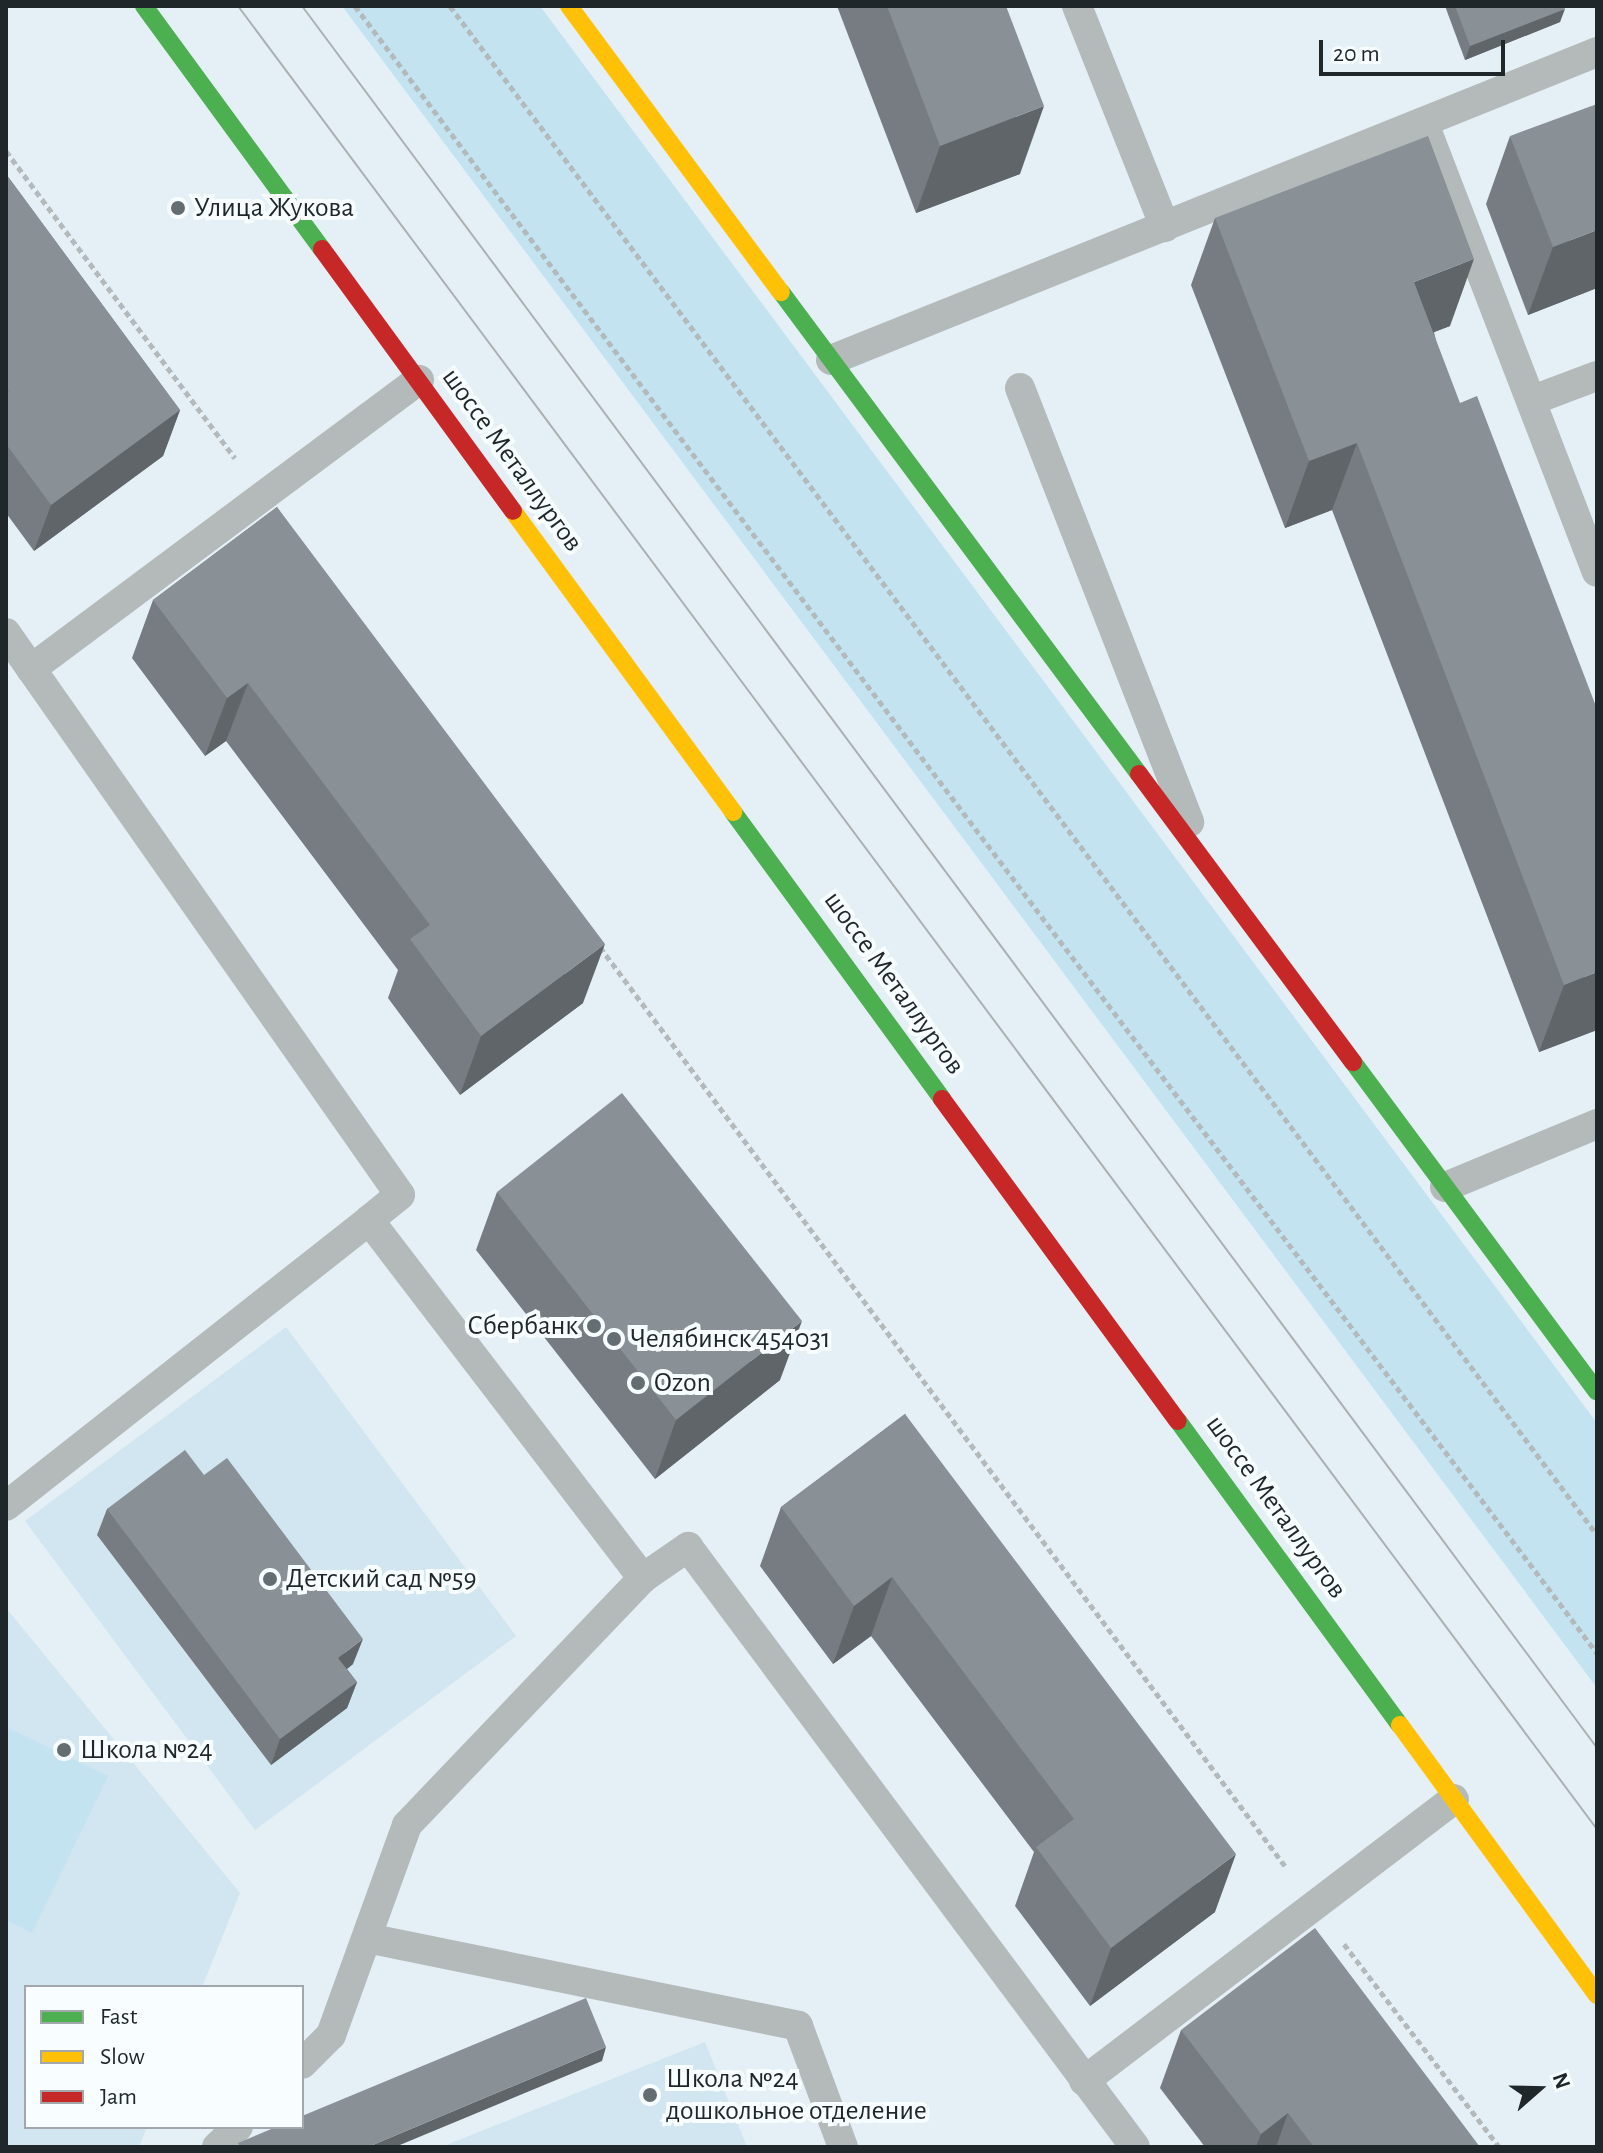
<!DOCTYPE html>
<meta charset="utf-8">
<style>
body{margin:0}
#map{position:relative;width:1603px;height:2153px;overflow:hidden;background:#e4f0f6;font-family:"Alegreya Sans",sans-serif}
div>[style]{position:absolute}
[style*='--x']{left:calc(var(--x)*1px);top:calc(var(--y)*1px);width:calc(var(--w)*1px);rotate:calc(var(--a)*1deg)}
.built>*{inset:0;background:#d1e6f0}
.green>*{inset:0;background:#c3e3f1}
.path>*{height:5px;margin-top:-2.5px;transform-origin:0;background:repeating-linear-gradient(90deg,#b4babb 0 6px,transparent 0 10px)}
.lane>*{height:30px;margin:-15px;padding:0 15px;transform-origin:15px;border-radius:15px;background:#b4b9ba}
.fast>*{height:18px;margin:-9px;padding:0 9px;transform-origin:9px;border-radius:9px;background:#4caf50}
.slow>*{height:18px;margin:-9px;padding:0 9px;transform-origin:9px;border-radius:9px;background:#ffc107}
.jam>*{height:18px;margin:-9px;padding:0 9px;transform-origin:9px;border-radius:9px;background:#c62828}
.tram>*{height:2px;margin:-1px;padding:0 1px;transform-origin:1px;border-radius:1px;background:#abb0b3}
.wall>*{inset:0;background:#767c81}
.shaded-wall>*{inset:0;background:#606569}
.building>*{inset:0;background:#899096}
.dots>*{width:22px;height:22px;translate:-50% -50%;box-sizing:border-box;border:4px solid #f8fdff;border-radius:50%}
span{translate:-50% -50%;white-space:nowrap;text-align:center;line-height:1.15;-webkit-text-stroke:8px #f8fdff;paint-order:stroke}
.poi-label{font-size:28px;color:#1f272b}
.left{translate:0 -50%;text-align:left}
.right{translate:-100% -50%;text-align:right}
.street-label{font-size:28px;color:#1f272b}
.frame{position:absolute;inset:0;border:8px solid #1f272b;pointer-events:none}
.legend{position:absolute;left:24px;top:1985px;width:280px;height:144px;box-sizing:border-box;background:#f8fdff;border:2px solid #a1a7aa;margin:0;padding:10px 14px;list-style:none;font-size:24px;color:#1f272b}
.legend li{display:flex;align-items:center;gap:16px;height:40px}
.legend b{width:40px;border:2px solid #a1a7aa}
.north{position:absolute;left:1499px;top:2049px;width:80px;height:80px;-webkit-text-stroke:6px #f8fdff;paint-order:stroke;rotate:70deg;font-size:22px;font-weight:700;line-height:32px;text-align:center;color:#1f272b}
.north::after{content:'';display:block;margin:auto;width:28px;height:36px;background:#1f272b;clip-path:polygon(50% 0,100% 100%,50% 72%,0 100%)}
.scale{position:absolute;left:1319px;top:40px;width:186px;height:36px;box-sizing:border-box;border:4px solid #1f272b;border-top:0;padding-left:10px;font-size:24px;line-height:28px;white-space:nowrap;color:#1f272b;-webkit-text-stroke:6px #f8fdff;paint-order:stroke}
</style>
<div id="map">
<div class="built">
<div style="clip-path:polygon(286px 1327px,516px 1636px,255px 1830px,25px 1521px)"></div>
<div style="clip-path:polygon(6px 1608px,240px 1893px,202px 1987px,26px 1987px,26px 2127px,147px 2127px,139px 2147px,6px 2147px)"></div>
<div style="clip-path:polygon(705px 2042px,747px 2147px,441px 2147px)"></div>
</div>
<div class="green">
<div style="clip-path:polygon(342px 6px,540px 6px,1597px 1423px,1597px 1688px)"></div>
<div style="clip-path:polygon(6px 1727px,108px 1776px,32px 1933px,6px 1920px)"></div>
</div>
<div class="path">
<div style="--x:355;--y:6;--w:2063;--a:52.98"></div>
<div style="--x:450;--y:6;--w:1911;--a:53.12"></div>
<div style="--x:6;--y:151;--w:383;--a:53.3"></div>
<div style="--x:600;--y:947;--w:1146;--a:53.3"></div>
<div style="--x:1344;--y:1944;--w:255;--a:52.6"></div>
</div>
<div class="lane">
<div style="--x:1077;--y:6;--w:238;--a:68.3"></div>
<div style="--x:1424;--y:124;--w:480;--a:68.9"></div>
<div style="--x:831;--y:360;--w:826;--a:-21.9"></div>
<div style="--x:1020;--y:388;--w:466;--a:68.7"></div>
<div style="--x:1533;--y:400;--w:68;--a:-20.6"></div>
<div style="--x:6;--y:633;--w:686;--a:54.97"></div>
<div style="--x:400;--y:1195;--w:40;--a:141"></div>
<div style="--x:369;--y:1220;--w:451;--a:52.6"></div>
<div style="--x:643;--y:1578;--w:55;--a:-34.6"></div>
<div style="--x:688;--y:1547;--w:748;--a:53.31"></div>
<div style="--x:31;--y:669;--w:484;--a:-36.7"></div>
<div style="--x:1445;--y:1187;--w:165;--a:-22.5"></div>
<div style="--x:6;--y:1506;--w:462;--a:-38.2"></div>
<div style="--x:367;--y:1938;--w:440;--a:11.5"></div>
<div style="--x:798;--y:2026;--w:129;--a:69.6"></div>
<div style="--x:302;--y:2064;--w:41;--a:-45"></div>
<div style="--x:331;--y:2035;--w:223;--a:-70.1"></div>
<div style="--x:407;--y:1825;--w:342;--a:-46.3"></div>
<div style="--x:1084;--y:2081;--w:465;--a:-37.3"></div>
<div style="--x:217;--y:2147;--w:29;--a:-44"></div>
</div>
<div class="fast">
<div style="--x:144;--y:6;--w:301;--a:53.8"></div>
<div style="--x:781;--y:292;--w:600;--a:53.4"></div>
<div style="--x:733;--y:812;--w:355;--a:53.9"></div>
<div style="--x:1353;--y:1062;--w:410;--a:53.5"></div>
<div style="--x:1178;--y:1421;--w:376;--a:53.9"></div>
</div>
<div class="slow">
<div style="--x:569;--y:6;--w:356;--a:53.5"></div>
<div style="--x:513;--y:511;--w:373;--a:53.8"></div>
<div style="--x:1400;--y:1725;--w:334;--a:53.9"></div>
</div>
<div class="jam">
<div style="--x:322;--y:249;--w:324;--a:53.9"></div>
<div style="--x:1139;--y:774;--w:359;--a:53.4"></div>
<div style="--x:942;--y:1099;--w:399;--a:53.8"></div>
</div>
<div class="tram">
<div style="--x:238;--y:6;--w:2274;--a:53.3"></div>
<div style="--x:302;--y:6;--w:2171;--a:53.37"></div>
</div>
<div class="wall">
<div style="clip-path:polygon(837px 6px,1006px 6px,1020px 174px,916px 213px)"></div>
<div style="clip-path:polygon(1445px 6px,1564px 6px,1560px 22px,1465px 60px)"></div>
<div style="clip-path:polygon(1510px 136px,1597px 288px,1528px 315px,1486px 204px)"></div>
<div style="clip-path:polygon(6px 174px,180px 410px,163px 456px,34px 551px,6px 513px)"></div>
<div style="clip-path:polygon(1215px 218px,1450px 326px,1434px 332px,1597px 1030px,1539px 1052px,1332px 510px,1285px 528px,1191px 285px)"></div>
<div style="clip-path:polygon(277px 507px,583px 1003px,460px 1095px,388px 998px,398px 970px,226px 741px,205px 756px,132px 658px,153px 600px)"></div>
<div style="clip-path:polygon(497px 1192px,780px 1380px,655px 1479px,476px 1250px)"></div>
<div style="clip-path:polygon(905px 1414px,1215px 1912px,1090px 2006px,1015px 1906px,1034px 1852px,871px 1636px,833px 1664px,760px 1566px,781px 1507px)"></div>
<div style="clip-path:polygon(204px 1475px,353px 1664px,347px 1669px,357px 1682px,347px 1708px,271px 1765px,97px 1535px,107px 1509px)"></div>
<div style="clip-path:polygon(1181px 2030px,1480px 2147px,1205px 2147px,1160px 2088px)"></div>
</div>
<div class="shaded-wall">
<div style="clip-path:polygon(1565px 9px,1560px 22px,1465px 60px,1470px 46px)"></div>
<div style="clip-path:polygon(1044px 106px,1020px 174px,916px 213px,940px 146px)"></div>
<div style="clip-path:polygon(1597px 230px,1597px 288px,1528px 315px,1553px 247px)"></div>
<div style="clip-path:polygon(1474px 259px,1450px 326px,1390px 349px,1414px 282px)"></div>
<div style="clip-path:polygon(180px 410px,163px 456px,34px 551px,51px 505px)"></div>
<div style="clip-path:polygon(1357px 443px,1332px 510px,1285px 528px,1309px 461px)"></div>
<div style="clip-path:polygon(248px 683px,226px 741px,205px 756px,227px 698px)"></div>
<div style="clip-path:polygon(605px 944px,583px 1003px,460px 1095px,481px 1036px)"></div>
<div style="clip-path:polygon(1597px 972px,1597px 1030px,1539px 1052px,1564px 985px)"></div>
<div style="clip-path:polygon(802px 1321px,780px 1380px,655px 1479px,676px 1420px)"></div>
<div style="clip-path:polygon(892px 1577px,871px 1636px,833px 1664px,854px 1606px)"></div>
<div style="clip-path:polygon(363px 1639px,353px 1664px,328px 1684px,338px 1658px)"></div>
<div style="clip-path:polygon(357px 1682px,347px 1708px,271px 1765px,280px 1739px)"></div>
<div style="clip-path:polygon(1236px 1854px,1215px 1912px,1090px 2006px,1111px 1948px)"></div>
<div style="clip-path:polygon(606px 2047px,602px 2061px,395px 2147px,368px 2147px)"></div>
<div style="clip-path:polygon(1288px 2113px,1276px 2147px,1256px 2147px,1261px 2134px)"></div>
</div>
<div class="building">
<div style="clip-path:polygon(887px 6px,1006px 6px,1044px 106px,940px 146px)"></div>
<div style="clip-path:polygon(1455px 6px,1564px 6px,1565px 9px,1470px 46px)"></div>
<div style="clip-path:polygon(1597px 104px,1597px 230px,1553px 247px,1510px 136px)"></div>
<div style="clip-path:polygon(1428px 136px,1474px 259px,1414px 282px,1460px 403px,1477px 396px,1597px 709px,1597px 972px,1564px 985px,1357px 443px,1309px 461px,1215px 218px)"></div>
<div style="clip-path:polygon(6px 174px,180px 410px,51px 505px,6px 444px,6px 393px,9px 391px,6px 388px)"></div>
<div style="clip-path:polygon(277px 507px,605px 944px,481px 1036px,410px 939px,430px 925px,248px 683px,227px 698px,153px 600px)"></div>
<div style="clip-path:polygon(622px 1093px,802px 1321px,676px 1420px,497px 1192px)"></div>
<div style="clip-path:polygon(905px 1414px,1236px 1854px,1111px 1948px,1036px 1847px,1074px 1819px,892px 1577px,854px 1606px,781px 1507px)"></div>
<div style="clip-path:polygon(185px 1450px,204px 1475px,227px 1458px,363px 1639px,338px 1658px,357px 1682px,280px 1739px,107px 1509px)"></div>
<div style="clip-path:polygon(1315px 1928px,1480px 2147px,1314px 2147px,1288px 2113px,1261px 2134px,1181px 2030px)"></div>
<div style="clip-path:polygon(586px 1998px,606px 2047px,368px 2147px,240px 2147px,238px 2143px,276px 2127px,302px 2127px,302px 2116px)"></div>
</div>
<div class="dots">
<div style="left:178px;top:208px;background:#646d72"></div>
<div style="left:594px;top:1326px;background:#646d72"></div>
<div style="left:614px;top:1339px;background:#646d72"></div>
<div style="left:638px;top:1383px;background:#646d72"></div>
<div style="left:270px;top:1579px;background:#646d72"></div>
<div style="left:64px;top:1750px;background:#646d72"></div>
<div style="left:650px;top:2095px;background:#646d72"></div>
</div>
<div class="poi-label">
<span class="left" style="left:194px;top:208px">Улица Жукова</span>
<span class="right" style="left:578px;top:1326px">Сбербанк</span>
<span class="left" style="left:630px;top:1339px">Челябинск 454031</span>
<span class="left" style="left:654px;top:1383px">Ozon</span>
<span class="left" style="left:286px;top:1579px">Детский сад №59</span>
<span class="left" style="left:80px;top:1750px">Школа №24</span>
<span class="left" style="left:666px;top:2095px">Школа №24<br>дошкольное отделение</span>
</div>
<div class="street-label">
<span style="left:512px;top:460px;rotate:54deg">шоссе Металлургов</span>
<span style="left:894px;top:983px;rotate:54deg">шоссе Металлургов</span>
<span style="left:1276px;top:1507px;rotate:54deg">шоссе Металлургов</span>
</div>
<div class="frame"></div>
<ul class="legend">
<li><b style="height:10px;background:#4caf50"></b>Fast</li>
<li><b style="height:10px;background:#ffc107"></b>Slow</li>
<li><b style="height:10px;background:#c62828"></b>Jam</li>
</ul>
<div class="north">N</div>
<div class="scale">20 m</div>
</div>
